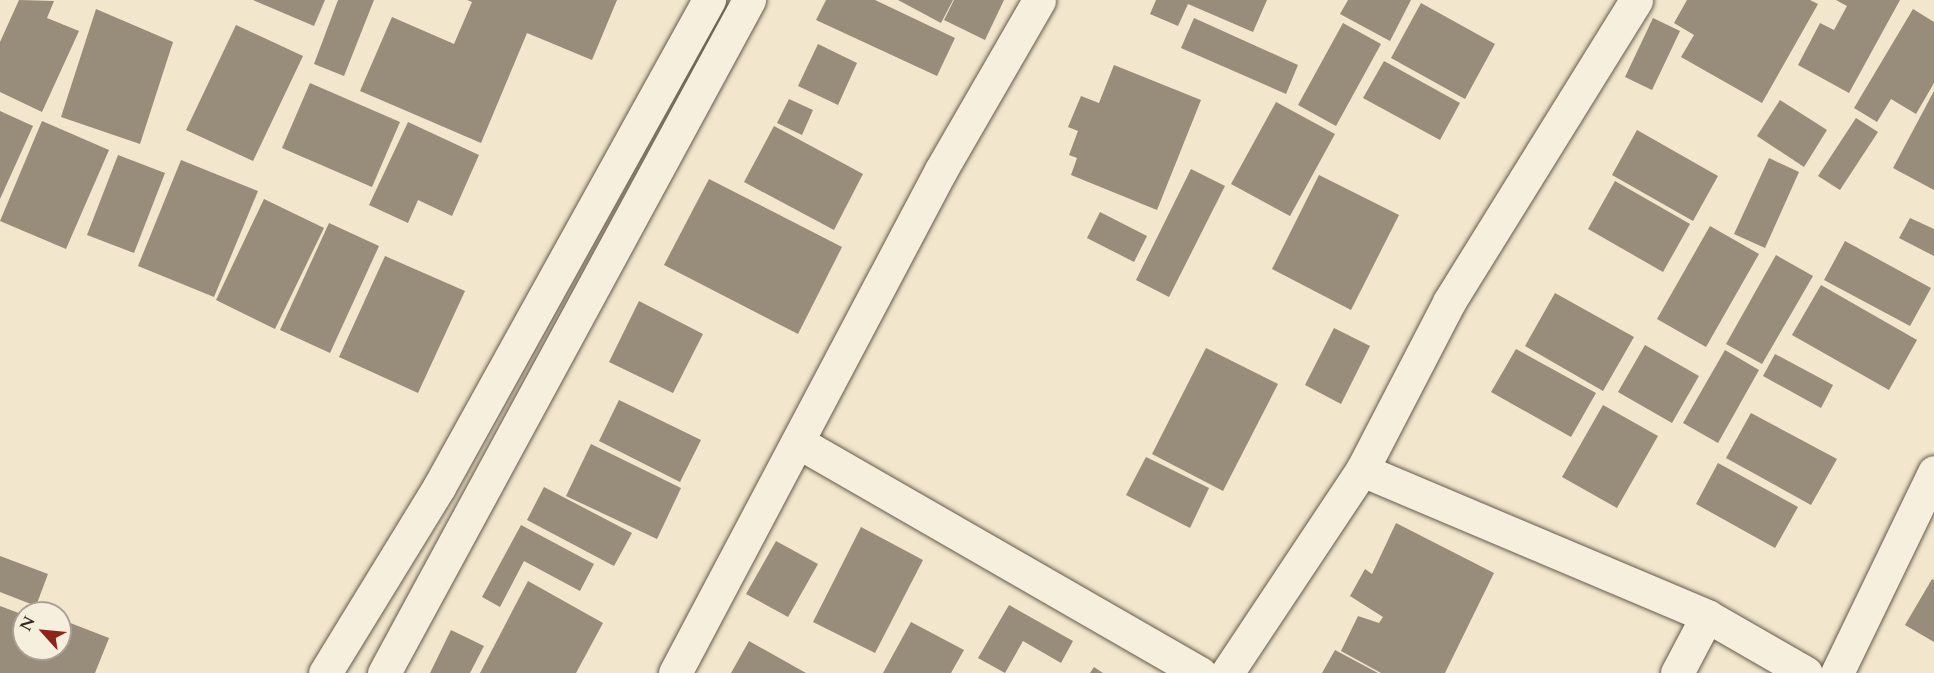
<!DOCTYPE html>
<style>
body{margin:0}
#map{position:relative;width:1934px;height:673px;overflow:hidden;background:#f2e6cc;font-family:Cardo,serif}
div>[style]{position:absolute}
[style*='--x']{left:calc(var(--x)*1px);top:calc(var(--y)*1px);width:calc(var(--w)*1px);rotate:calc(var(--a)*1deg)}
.building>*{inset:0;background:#988c7a}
.roads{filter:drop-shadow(0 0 2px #655a4c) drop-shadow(0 0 2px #655a4c)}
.minor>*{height:33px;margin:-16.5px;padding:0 16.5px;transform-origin:16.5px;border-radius:16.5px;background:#f7efde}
span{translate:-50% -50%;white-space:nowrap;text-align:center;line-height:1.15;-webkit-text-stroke:4.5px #f7efde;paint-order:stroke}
.north{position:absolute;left:12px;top:601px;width:60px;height:60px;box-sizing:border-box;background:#f7efde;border:2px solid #aaa192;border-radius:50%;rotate:297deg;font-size:16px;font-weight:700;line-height:24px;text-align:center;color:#362b21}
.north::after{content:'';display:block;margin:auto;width:21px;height:27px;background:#8f2418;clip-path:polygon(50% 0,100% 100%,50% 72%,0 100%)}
</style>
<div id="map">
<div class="building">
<div style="clip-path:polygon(19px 0,54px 1px,47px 18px,79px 31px,42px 112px,0 92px,0 42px)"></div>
<div style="clip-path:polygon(253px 0,325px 0,314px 26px)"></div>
<div style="clip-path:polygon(338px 0,374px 0,344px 76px,314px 64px)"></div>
<div style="clip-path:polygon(467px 0,617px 0,592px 60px,527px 33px,481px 143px,360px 91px,392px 17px,454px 44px,472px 2px)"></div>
<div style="clip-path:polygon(826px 0,875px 0,955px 38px,937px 76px,816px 20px)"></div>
<div style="clip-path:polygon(898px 0,953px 0,941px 23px)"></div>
<div style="clip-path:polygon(954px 0,1004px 0,985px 40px,944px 20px)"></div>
<div style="clip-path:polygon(1156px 0,1267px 0,1253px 32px,1188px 4px,1178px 26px,1150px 14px)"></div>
<div style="clip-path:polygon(1348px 0,1411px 0,1390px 41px,1340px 14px)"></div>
<div style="clip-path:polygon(1687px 0,1810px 0,1818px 4px,1762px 103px,1681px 57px,1694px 35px,1674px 23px)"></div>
<div style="clip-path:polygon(1836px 0,1900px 0,1849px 93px,1798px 65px,1820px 23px,1834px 30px,1847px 6px)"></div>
<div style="clip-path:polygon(1421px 3px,1495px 44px,1465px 99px,1391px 58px)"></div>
<div style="clip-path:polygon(96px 9px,173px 42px,140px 144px,61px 117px)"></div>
<div style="clip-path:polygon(1913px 9px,1934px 22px,1934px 83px,1916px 114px,1891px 99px,1877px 122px,1854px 108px)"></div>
<div style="clip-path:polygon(1194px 18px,1298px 65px,1286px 94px,1181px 48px)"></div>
<div style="clip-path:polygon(1653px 18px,1680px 31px,1652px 90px,1625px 77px)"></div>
<div style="clip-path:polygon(1343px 23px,1381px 44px,1336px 126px,1298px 105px)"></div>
<div style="clip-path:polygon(236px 25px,303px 56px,253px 161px,186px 130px)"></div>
<div style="clip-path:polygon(818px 44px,857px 63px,838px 105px,798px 86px)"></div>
<div style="clip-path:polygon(1384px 61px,1460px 103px,1440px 140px,1363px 98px)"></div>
<div style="clip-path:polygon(1114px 65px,1201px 100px,1157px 210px,1071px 175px,1077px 158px,1069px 155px,1078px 131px,1068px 127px,1081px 96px,1099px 103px)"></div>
<div style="clip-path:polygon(310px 83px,400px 122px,372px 187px,282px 148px)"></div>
<div style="clip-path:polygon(1934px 91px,1934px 190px,1893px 168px)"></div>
<div style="clip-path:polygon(789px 99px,813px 110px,802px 135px,777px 123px)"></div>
<div style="clip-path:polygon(1780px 100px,1827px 130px,1804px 167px,1757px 136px)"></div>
<div style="clip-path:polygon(1276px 102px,1335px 134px,1290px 216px,1231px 184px)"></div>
<div style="clip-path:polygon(0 111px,33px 126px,0 199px)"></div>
<div style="clip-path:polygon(1856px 118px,1878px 132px,1840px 190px,1818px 176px)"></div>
<div style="clip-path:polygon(42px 121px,109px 150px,66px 249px,0 221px)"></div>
<div style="clip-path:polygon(408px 122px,479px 155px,452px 216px,418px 200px,408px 223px,369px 205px)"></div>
<div style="clip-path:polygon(774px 126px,863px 174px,834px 230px,744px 182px)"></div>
<div style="clip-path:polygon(1637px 130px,1718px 176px,1693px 221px,1612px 175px)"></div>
<div style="clip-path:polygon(118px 155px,165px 173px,134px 253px,87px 235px)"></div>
<div style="clip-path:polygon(1769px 158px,1799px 172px,1765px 248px,1734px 234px)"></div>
<div style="clip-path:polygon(181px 160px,258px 191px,214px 297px,138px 266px)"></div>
<div style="clip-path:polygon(1191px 169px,1225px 186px,1169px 297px,1136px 280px)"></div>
<div style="clip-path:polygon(1319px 175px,1399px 215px,1351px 310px,1272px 269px)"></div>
<div style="clip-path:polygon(709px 179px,842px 247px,798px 334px,664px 265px)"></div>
<div style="clip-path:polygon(1615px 181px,1690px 224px,1663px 272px,1588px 229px)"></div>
<div style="clip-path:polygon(264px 199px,324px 228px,275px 329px,216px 300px)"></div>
<div style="clip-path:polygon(1100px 212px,1147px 236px,1134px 262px,1087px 238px)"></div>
<div style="clip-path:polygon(1910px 218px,1934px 229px,1934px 256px,1899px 238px)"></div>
<div style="clip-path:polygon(329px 223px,379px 246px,330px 353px,280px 330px)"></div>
<div style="clip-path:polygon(1710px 226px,1759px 254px,1706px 347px,1657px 319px)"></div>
<div style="clip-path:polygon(1845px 241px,1931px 288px,1910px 326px,1824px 280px)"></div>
<div style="clip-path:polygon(1776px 255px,1813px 276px,1762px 364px,1726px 344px)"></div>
<div style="clip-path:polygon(385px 256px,465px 291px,418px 393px,339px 357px)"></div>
<div style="clip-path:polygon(1821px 285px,1917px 340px,1889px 390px,1792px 335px)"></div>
<div style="clip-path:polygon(1555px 293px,1634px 337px,1603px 391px,1525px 346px)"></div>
<div style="clip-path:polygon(639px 301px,703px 334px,673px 393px,609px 362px)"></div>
<div style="clip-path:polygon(1334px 328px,1370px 346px,1341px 404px,1305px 385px)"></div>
<div style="clip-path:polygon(1645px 345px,1699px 376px,1672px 423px,1618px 392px)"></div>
<div style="clip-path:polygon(1206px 348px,1278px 384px,1223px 491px,1152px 454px)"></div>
<div style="clip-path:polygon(1516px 349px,1596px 393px,1571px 437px,1491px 392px)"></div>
<div style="clip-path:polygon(1725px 350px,1759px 370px,1718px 443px,1683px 423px)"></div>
<div style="clip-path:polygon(1775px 354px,1833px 385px,1821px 408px,1763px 376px)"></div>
<div style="clip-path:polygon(619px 400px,701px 440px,680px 482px,599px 441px)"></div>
<div style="clip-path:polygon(1603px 405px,1658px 436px,1617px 508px,1562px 477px)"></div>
<div style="clip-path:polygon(1751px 413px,1837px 459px,1811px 505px,1726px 458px)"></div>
<div style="clip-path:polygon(591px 444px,681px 488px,657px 539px,566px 496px)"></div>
<div style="clip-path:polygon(1146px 457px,1209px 488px,1190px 528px,1126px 495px)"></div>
<div style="clip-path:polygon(1718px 463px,1798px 507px,1775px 548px,1696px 504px)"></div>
<div style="clip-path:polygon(544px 487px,632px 533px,614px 566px,527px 520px)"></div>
<div style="clip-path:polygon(1396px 523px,1494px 573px,1445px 673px,1381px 673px,1341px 651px,1358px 616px,1379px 623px,1383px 617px,1350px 596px,1365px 569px,1372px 574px)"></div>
<div style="clip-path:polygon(521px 525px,594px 564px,580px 591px,524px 561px,500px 607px,482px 597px)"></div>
<div style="clip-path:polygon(861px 527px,923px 560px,875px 653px,813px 622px)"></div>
<div style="clip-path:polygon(776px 541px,818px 564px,788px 617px,746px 594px)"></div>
<div style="clip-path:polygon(0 556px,48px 574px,36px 606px,0 592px)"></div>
<div style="clip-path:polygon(1932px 579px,1934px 580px,1934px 642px,1905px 625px)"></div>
<div style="clip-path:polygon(528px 581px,603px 623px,576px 673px,480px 673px)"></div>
<div style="clip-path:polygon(1009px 605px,1073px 641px,1061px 663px,1023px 641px,1005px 673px,978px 658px)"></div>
<div style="clip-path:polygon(0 606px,24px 615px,24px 649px,60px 649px,60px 619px,109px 638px,95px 673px,0 673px)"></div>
<div style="clip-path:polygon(911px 622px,964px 650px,951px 673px,883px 673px)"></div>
<div style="clip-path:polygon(451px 630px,484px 646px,470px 673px,430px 673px)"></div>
<div style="clip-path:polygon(749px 641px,806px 673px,731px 673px)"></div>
<div style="clip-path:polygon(1335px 650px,1378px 673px,1322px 673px)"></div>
<div style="clip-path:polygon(1094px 667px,1103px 673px,1090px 673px)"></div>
</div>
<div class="roads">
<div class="minor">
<div style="--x:798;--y:442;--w:464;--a:29.9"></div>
<div style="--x:1362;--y:470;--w:375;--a:22.9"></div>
<div style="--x:1707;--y:616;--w:114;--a:29.9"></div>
<div style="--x:325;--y:673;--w:218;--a:-58.5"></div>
<div style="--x:439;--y:487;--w:557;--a:-61"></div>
<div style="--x:384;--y:673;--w:766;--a:-61.53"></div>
<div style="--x:675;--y:673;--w:569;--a:-62.13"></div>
<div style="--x:941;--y:170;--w:196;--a:-60"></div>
<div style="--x:1227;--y:673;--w:244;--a:-56.4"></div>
<div style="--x:1362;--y:470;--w:189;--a:-62.6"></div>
<div style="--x:1449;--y:302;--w:355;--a:-58.2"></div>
<div style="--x:1677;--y:673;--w:64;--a:-62.2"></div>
<div style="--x:1837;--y:673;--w:223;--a:-64.2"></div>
</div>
</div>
<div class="north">N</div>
</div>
